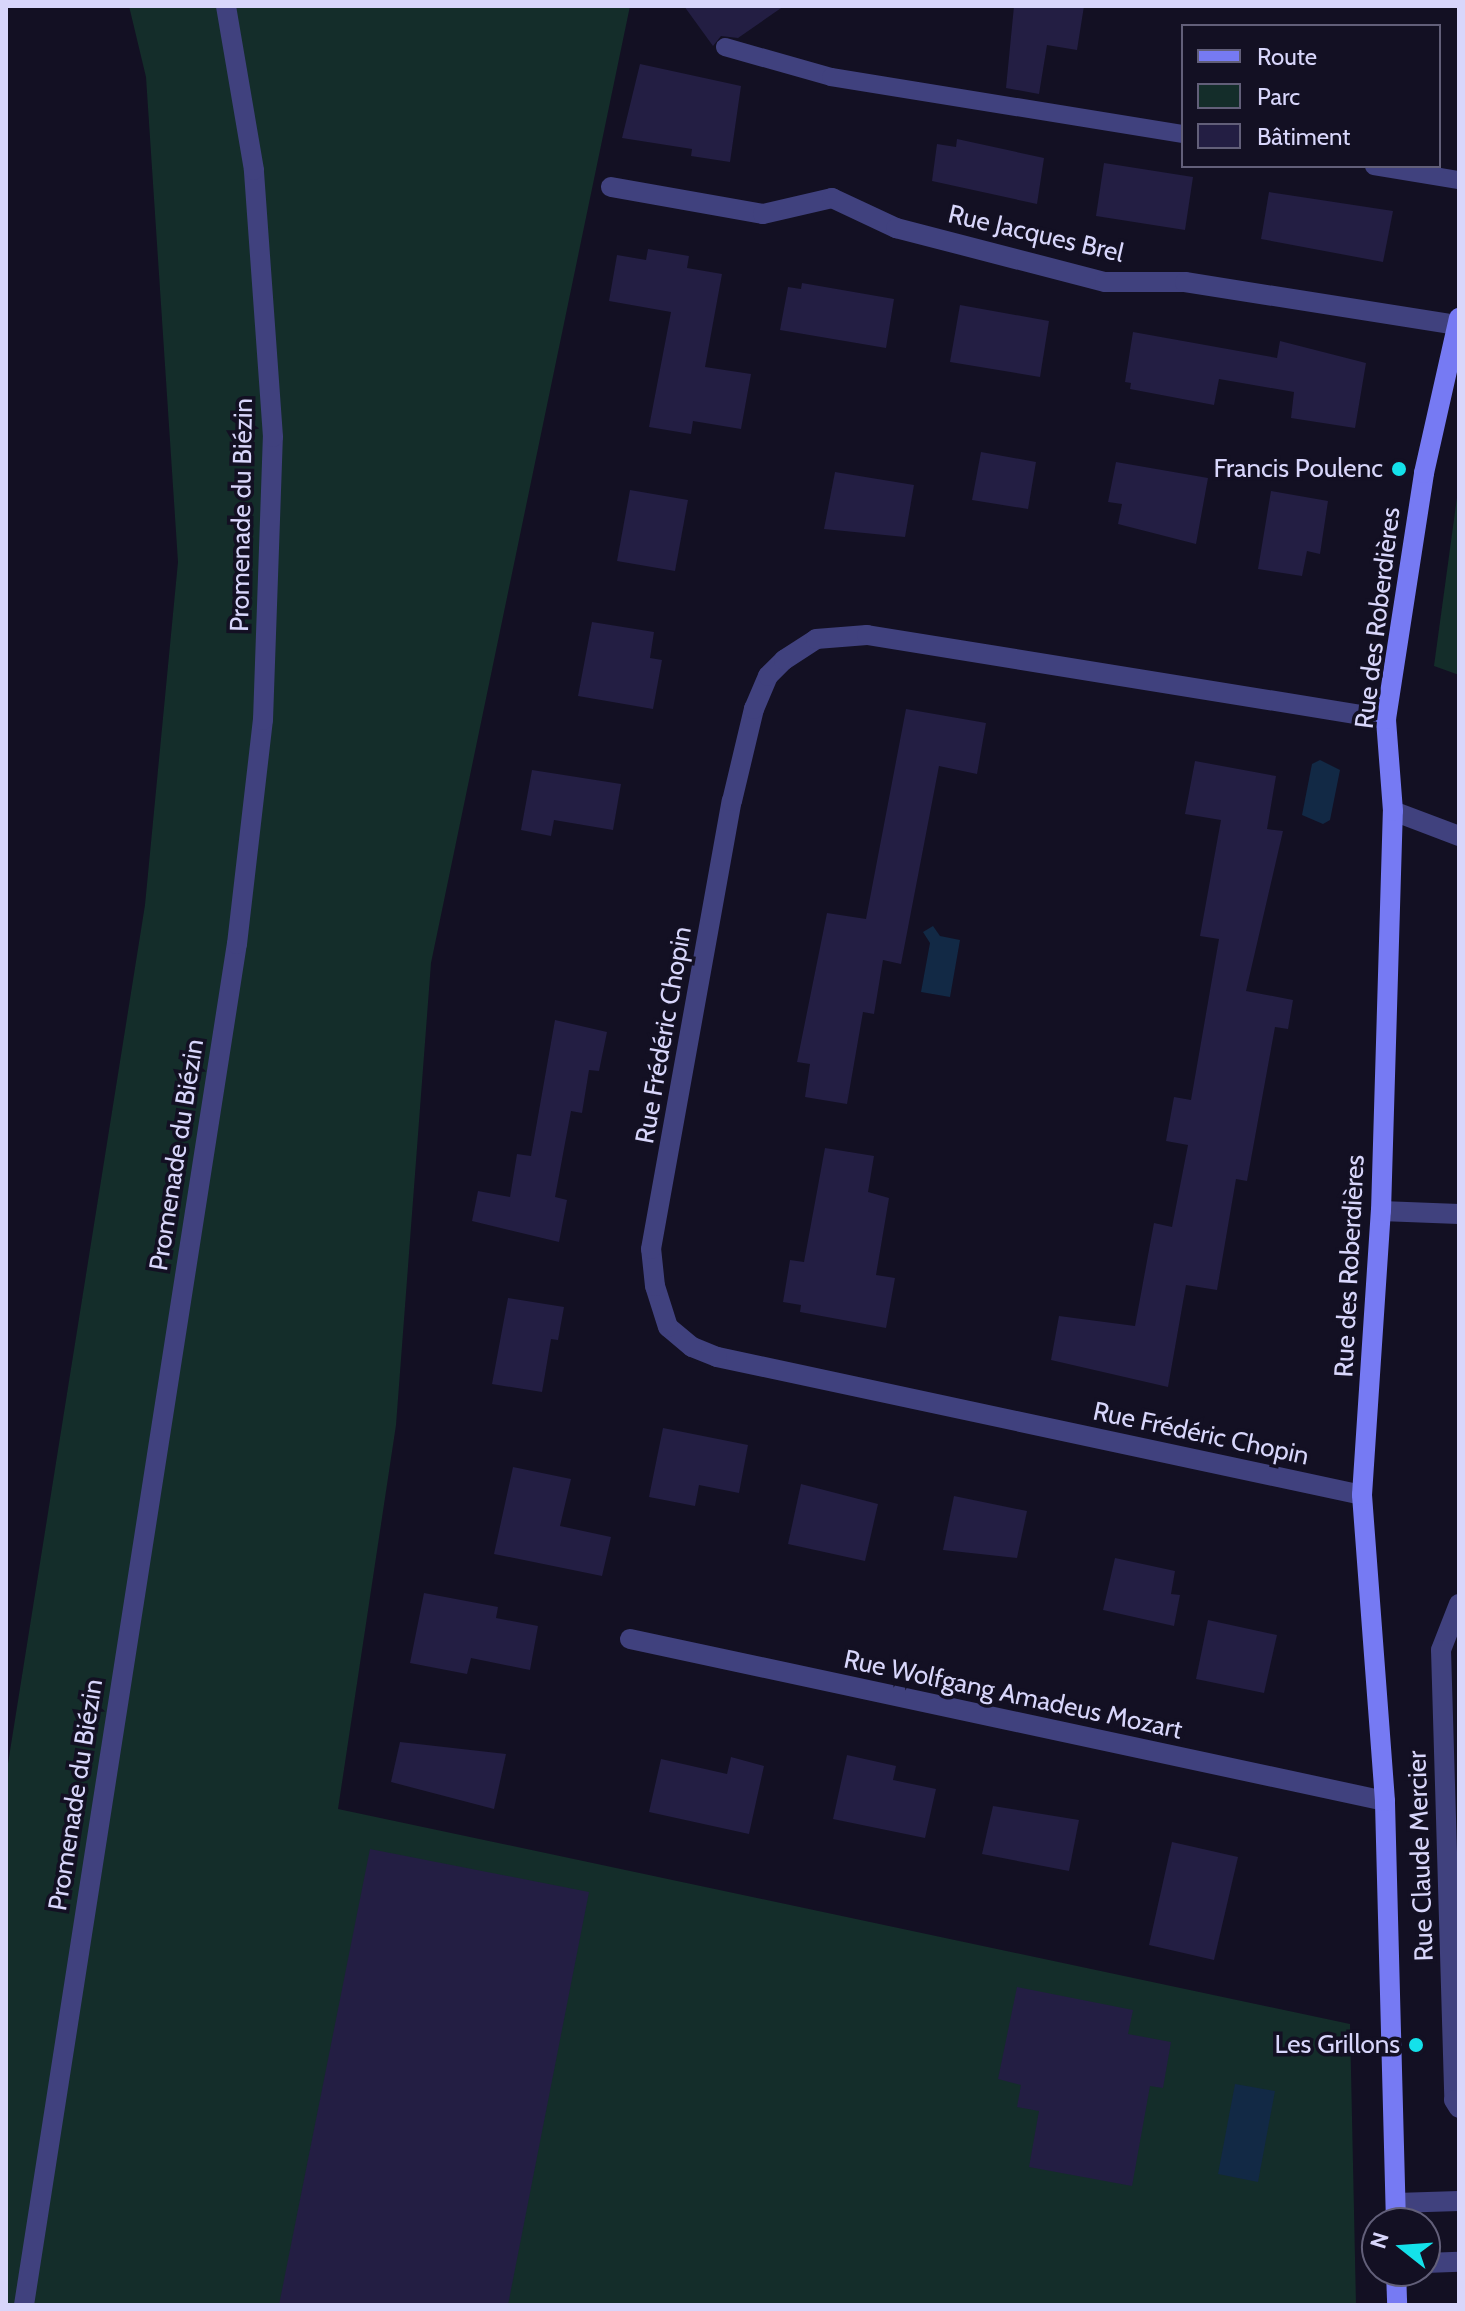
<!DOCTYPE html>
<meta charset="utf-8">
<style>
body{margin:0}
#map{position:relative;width:1465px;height:2311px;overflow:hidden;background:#131023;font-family:Cabin,sans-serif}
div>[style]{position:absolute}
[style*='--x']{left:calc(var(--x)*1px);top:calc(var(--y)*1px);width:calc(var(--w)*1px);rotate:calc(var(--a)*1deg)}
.green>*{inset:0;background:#142d2a}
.water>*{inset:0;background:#122945}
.building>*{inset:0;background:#231e43}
.lane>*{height:18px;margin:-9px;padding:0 9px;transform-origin:9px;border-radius:9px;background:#40417e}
.street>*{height:20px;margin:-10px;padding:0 10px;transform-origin:10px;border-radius:10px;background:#40417e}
.secondary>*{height:20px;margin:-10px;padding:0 10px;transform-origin:10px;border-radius:10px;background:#767af3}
.dots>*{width:22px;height:22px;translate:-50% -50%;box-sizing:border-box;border:4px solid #131023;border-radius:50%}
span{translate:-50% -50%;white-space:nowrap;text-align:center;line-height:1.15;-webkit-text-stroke:7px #131023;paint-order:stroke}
.street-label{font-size:26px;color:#d8d6fb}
.poi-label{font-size:26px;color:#d8d6fb}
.right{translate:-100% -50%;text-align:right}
.frame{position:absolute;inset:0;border:8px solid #d8d6fb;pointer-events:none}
.legend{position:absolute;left:1181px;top:24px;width:260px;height:144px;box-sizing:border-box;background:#131023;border:2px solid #625f79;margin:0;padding:10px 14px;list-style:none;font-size:24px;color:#d8d6fb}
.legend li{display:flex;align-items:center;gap:16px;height:40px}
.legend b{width:40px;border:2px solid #625f79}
.north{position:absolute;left:1361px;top:2207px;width:80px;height:80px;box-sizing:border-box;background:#131023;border:2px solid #625f79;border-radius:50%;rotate:287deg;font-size:22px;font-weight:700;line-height:32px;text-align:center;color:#d8d6fb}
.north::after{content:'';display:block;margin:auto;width:28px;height:36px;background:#14e1ea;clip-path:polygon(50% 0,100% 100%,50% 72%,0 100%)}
</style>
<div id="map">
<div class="green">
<div style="clip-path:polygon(129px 6px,630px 6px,431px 963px,396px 1425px,338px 1809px,1350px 2024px,1356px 2305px,6px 2305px,6px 1776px,145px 905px,178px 562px,146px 77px)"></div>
<div style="clip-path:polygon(1459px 483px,1459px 675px,1434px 666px)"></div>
</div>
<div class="water">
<div style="clip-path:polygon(1320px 760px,1340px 770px,1330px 820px,1323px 824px,1302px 815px,1312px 764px)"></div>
<div style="clip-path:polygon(933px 926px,940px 936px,960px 940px,950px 997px,921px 992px,930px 943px,923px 932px)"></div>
<div style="clip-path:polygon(1235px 2084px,1275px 2091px,1258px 2182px,1218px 2174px)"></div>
</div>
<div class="building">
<div style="clip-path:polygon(684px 6px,784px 6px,738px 38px,721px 36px,713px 46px)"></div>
<div style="clip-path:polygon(1014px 6px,1084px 6px,1077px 50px,1047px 45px,1039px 94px,1006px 88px)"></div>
<div style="clip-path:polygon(640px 64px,741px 86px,730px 162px,691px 156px,692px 149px,622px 138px)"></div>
<div style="clip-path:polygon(957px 139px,1044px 158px,1037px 204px,932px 181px,937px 144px,956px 147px)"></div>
<div style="clip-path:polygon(1104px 163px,1193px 177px,1185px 230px,1096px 216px)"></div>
<div style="clip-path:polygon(1269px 192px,1393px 211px,1383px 262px,1261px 239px)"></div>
<div style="clip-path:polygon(648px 249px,689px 256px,687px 268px,722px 274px,705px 367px,751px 374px,741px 429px,693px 421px,691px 434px,649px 427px,671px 312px,609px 301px,617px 255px,646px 260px)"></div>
<div style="clip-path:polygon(802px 283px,894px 299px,886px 348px,780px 330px,788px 287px,801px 289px)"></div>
<div style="clip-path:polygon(960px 305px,1049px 321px,1040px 377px,950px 362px)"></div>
<div style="clip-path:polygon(1133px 332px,1277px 358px,1280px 341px,1366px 363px,1355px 428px,1291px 418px,1294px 392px,1219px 379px,1214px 405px,1130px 389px,1131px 383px,1125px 382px)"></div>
<div style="clip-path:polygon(981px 452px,1036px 462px,1028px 509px,972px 500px)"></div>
<div style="clip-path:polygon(1116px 462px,1208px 478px,1196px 544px,1118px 524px,1122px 504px,1108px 502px)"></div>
<div style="clip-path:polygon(835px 472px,914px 485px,905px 537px,824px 529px)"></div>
<div style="clip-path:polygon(630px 490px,688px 500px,675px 571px,617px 561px)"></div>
<div style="clip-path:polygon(1271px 491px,1328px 501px,1320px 554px,1307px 551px,1302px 576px,1258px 569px)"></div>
<div style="clip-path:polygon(592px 622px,654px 632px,650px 658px,662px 660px,653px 709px,578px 696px)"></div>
<div style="clip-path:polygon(906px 709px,986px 723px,977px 774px,939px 766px,901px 964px,883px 960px,874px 1014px,863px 1012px,847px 1104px,805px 1097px,810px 1064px,797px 1062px,827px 913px,866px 919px)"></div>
<div style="clip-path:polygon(1195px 761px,1276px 776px,1267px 829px,1283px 831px,1246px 991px,1293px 1000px,1288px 1029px,1275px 1027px,1247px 1181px,1236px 1179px,1217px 1290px,1186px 1285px,1168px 1387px,1051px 1360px,1059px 1316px,1135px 1326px,1154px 1223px,1172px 1227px,1188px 1145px,1166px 1141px,1174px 1097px,1191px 1100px,1219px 939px,1200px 936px,1221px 820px,1185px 814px)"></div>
<div style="clip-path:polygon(532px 770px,621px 784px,613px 830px,554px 820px,551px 836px,521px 830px)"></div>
<div style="clip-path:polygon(555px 1020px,607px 1032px,599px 1071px,589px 1070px,582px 1113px,571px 1111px,555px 1197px,567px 1200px,559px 1242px,472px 1221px,478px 1191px,510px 1197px,517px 1154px,531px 1156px)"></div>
<div style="clip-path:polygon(825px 1148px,874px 1156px,868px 1192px,889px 1198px,876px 1275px,895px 1278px,886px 1328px,800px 1312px,801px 1305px,783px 1302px,790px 1260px,804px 1262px)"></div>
<div style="clip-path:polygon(508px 1298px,564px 1307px,558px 1340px,551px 1339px,542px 1392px,492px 1384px)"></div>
<div style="clip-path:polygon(663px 1428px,748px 1445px,739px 1493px,699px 1485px,695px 1506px,649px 1497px)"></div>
<div style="clip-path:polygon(513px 1467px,571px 1479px,560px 1526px,611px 1537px,602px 1576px,494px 1554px)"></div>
<div style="clip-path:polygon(801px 1484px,878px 1504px,865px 1561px,788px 1544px)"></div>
<div style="clip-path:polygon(954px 1496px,1027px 1511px,1017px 1558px,943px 1550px)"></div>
<div style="clip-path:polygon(1115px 1558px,1175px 1571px,1171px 1594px,1180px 1595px,1174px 1626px,1103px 1610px)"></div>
<div style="clip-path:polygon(424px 1593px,498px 1607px,496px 1618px,538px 1626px,530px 1670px,471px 1658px,467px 1674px,410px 1663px)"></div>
<div style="clip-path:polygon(1208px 1620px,1277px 1635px,1264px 1693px,1196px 1679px)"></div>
<div style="clip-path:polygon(400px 1742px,506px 1754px,494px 1809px,391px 1782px)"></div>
<div style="clip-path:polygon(847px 1755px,896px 1766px,893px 1780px,936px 1789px,925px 1838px,833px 1819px)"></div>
<div style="clip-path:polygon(731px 1757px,764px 1766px,749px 1834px,649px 1812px,661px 1759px,727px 1774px)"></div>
<div style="clip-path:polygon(993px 1806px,1079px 1820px,1069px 1871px,982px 1854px)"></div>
<div style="clip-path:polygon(1172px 1842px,1238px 1857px,1214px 1960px,1149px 1945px)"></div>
<div style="clip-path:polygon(370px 1849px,589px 1892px,508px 2305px,279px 2305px)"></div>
<div style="clip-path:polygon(1017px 1987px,1133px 2010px,1128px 2034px,1171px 2042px,1163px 2088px,1150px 2086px,1132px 2186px,1029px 2167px,1039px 2111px,1017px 2107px,1021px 2085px,998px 2079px)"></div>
</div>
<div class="lane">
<div style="--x:725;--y:47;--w:110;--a:15.8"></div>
<div style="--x:831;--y:77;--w:357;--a:9.2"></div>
<div style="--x:1374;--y:166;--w:86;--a:9.4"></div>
</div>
<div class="street">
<div style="--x:611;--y:187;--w:154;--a:10.1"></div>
<div style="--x:763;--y:214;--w:71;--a:-13.1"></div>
<div style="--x:832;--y:198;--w:71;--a:25.1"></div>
<div style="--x:896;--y:228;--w:216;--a:14.5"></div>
<div style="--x:1105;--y:282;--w:80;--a:0"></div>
<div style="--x:1185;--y:282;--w:276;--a:9"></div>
<div style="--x:1393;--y:811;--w:71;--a:20.7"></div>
<div style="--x:1381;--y:1211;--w:78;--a:2.2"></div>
<div style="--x:1362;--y:1495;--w:660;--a:-167.92"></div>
<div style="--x:717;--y:1357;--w:27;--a:-158"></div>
<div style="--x:692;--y:1347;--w:31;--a:-140"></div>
<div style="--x:668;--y:1327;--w:43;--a:-107.6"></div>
<div style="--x:655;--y:1286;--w:37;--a:-96"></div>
<div style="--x:651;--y:1249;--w:455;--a:-79.8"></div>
<div style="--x:732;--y:801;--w:95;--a:-76.6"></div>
<div style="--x:754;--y:709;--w:36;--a:-67"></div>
<div style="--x:768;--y:676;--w:23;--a:-45"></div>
<div style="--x:784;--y:660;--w:38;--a:-33"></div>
<div style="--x:816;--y:639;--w:51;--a:-4.5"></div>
<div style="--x:867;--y:635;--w:526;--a:9.19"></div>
<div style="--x:1459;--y:1604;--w:49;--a:111.4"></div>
<div style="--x:1441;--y:1650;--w:450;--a:88.3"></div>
<div style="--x:1454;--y:2100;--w:9;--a:58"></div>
<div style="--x:630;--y:1639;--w:772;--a:12.11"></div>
<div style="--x:1396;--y:2203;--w:63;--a:-1.8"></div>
<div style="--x:1425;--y:2263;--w:34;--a:-2"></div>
<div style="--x:24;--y:2305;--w:1378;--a:-81.11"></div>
<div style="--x:237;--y:944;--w:226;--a:-83.4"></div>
<div style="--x:263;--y:720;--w:283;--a:-88"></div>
<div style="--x:273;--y:437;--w:268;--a:-94.1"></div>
<div style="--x:254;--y:170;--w:166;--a:-99.7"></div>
</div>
<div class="secondary">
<div style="--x:1396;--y:2223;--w:422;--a:-91.5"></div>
<div style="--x:1385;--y:1801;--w:307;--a:-94.3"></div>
<div style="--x:1362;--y:1495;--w:285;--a:-86.2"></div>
<div style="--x:1381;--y:1211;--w:400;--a:-88.3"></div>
<div style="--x:1393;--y:811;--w:92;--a:-94.4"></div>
<div style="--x:1386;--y:719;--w:249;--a:-81.2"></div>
<div style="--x:1424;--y:473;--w:159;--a:-77.3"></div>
<div style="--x:1396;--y:2271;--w:34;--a:88"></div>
</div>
<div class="dots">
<div style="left:1399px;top:469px;background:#14e1ea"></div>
<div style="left:1416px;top:2045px;background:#14e1ea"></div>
</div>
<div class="street-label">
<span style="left:1036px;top:234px;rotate:13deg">Rue Jacques Brel</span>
<span style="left:242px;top:515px;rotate:-89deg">Promenade du Biézin</span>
<span style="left:1378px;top:618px;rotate:-83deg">Rue des Roberdières</span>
<span style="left:664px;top:1035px;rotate:-80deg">Rue Frédéric Chopin</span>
<span style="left:177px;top:1155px;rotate:-81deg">Promenade du Biézin</span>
<span style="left:1350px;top:1266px;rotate:-87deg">Rue des Roberdières</span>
<span style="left:1201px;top:1434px;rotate:12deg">Rue Frédéric Chopin</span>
<span style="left:1013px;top:1695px;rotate:12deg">Rue Wolfgang Amadeus Mozart</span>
<span style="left:76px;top:1795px;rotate:-81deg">Promenade du Biézin</span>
<span style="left:1421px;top:1856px;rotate:-92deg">Rue Claude Mercier</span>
</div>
<div class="poi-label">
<span class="right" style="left:1383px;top:469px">Francis Poulenc</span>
<span class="right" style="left:1400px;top:2045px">Les Grillons</span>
</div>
<div class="frame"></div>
<ul class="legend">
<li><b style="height:10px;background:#767af3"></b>Route</li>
<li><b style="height:22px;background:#142d2a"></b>Parc</li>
<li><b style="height:22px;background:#231e43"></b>Bâtiment</li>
</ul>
<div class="north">N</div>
</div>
